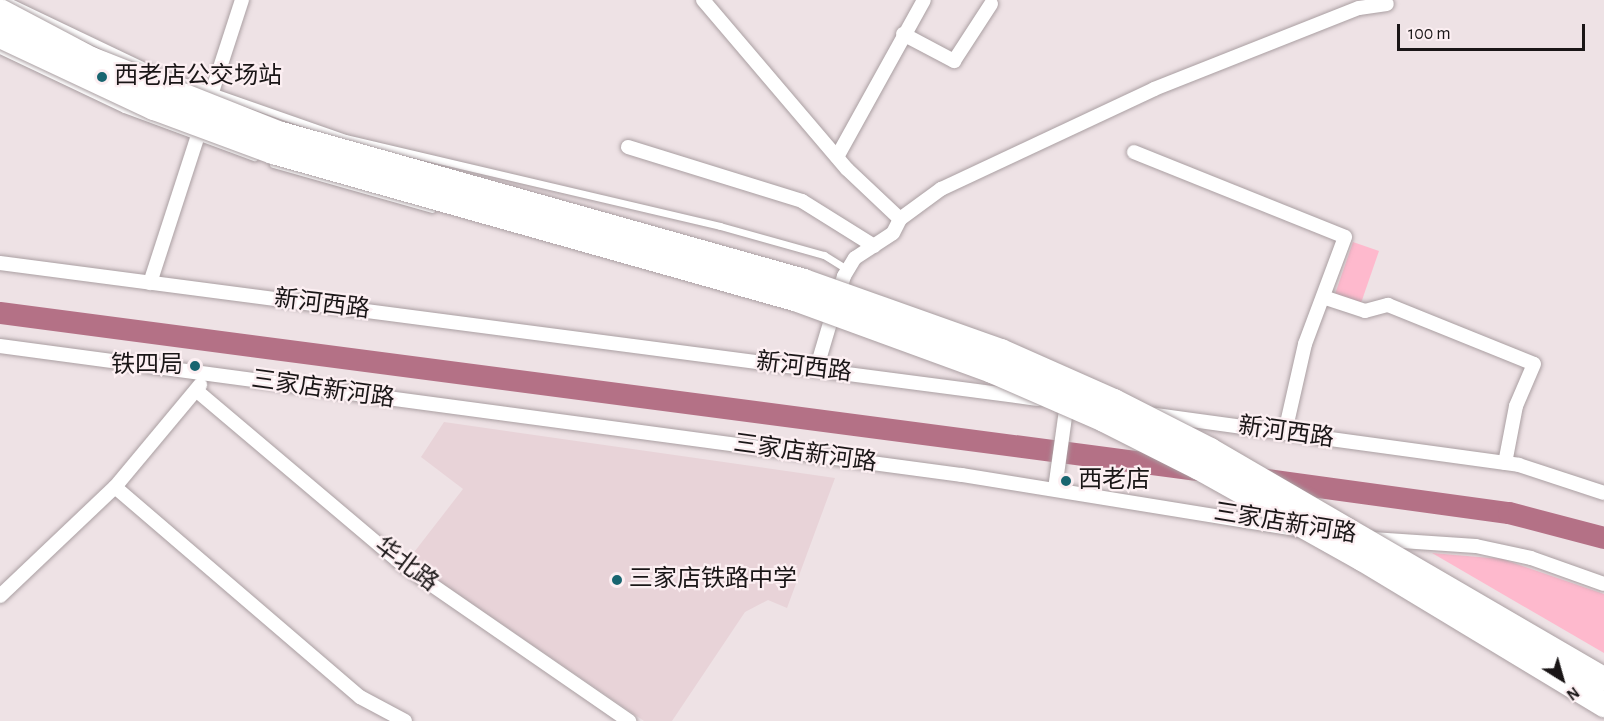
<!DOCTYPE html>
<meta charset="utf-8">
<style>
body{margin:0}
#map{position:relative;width:1604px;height:721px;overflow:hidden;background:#eee2e5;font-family:"Alegreya Sans","Noto Sans SC",sans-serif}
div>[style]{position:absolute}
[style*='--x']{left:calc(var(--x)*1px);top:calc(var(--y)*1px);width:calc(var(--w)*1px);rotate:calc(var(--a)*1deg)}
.built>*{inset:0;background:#e8d3d8}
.green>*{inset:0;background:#feb9cd}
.river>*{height:22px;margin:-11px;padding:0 11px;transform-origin:11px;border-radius:11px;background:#b47186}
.roads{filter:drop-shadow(0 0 2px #aa9fa2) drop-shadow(0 0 2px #aa9fa2)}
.lane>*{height:7px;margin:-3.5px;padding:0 3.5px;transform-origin:3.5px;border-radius:3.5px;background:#fff}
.street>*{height:14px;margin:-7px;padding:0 7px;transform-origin:7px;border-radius:7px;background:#fff}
.bridges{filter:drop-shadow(0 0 2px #aa9fa2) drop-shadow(0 0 2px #aa9fa2)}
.highway-bridge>*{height:24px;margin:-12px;padding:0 12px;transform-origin:12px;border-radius:12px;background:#fff}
.dots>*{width:16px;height:16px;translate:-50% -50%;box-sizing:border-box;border:3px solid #fceff2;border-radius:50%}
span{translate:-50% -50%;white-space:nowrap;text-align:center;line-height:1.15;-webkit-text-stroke:4.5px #fceff2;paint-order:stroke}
.poi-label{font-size:24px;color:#1a1617}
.left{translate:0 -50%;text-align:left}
.right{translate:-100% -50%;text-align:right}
.street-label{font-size:24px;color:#1a1617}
.north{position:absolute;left:1532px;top:649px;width:60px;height:60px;-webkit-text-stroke:4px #fceff2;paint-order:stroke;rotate:143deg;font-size:16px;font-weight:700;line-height:24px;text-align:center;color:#1a1617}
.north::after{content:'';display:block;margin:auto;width:21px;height:27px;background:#1a1617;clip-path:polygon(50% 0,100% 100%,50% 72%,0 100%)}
.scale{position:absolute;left:1397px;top:24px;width:188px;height:27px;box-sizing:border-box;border:3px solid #1a1617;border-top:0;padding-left:8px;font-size:18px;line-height:21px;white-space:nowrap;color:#1a1617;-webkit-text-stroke:4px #fceff2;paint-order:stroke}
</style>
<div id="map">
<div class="built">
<div style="clip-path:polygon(444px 422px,835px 478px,787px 608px,768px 600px,745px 612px,672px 721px,644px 721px,408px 560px,463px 489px,421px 457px)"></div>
</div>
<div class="green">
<div style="clip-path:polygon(1353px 242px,1379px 251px,1361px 303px,1335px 294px)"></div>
<div style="clip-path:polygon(1432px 553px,1502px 559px,1604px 594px,1604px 653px)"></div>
</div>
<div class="river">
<div style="--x:0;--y:313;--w:1208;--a:7.47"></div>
<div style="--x:1260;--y:479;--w:251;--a:7.8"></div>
<div style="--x:1509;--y:513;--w:98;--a:14.7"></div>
</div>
<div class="roads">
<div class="lane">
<div style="--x:6;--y:0;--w:167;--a:25.5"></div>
<div style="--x:157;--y:72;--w:199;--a:19.3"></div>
<div style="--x:345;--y:138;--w:385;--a:13.2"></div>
<div style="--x:720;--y:226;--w:108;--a:15.6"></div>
<div style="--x:824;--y:255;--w:28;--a:32"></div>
<div style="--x:0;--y:50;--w:137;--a:25.4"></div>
<div style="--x:124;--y:109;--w:139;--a:20.3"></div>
<div style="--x:273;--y:164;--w:165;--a:15.8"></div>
</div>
<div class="street">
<div style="--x:703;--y:0;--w:222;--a:49.6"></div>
<div style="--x:847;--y:169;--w:73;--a:43.3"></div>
<div style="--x:903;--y:34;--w:58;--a:27.9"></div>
<div style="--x:954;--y:61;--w:68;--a:-57"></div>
<div style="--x:628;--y:147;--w:182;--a:17.2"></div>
<div style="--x:802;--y:201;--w:85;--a:32"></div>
<div style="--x:1134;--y:152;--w:227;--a:21.9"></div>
<div style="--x:1345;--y:237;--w:114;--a:110.5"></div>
<div style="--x:1305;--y:344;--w:90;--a:102.8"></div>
<div style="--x:837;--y:157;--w:179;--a:-61"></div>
<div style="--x:0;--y:263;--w:1047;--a:7.46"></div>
<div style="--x:150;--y:283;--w:298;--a:-72"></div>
<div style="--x:1323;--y:297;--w:44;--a:18.4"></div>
<div style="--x:1365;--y:311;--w:24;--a:-15"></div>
<div style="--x:1388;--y:305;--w:157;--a:22"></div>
<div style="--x:1534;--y:364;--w:46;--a:113.2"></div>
<div style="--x:1516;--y:406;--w:58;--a:100.9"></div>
<div style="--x:0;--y:346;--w:971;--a:7.64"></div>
<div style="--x:962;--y:475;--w:339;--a:9.2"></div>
<div style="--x:816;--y:370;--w:98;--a:-73.4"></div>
<div style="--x:844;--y:276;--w:21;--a:-59"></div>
<div style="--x:855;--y:258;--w:45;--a:-33.3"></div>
<div style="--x:893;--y:233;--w:16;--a:-63"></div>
<div style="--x:900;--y:219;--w:51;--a:-36.2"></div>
<div style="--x:941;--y:189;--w:235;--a:-25.1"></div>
<div style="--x:1154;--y:89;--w:220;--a:-21.6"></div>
<div style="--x:1359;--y:8;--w:28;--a:-8"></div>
<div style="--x:197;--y:391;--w:270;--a:40.2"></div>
<div style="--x:403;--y:565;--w:275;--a:34.6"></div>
<div style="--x:1155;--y:415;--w:367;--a:7.8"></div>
<div style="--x:1519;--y:465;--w:89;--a:18.2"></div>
<div style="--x:115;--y:487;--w:323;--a:40.6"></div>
<div style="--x:360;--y:697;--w:51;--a:28.1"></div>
<div style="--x:1055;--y:489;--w:87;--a:-82.1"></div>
<div style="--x:1372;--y:539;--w:104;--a:3.9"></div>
<div style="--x:1476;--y:546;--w:56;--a:12.3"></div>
<div style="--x:1531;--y:558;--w:77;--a:19.6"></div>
<div style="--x:0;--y:596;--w:158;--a:-43.5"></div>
<div style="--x:115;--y:487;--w:133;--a:-50.2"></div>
</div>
</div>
<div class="bridges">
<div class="highway-bridge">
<div style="--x:0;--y:11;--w:103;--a:27.8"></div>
<div style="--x:91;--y:59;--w:201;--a:21.6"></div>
<div style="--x:278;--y:133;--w:546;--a:15.71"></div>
<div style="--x:804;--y:281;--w:209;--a:19.6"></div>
<div style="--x:1001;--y:351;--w:124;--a:23.9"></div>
<div style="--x:1114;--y:401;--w:108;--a:27"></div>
<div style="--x:1210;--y:450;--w:456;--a:30.2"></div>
<div style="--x:0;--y:36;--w:170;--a:25.1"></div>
<div style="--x:154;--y:108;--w:127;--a:20.3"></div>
<div style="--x:273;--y:152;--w:545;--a:15.74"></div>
<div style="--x:798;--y:300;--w:207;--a:20.1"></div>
<div style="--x:992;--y:371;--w:122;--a:23.6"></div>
<div style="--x:1104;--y:420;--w:106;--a:26.8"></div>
<div style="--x:1199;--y:468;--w:187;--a:29.2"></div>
<div style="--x:1362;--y:559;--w:283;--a:31.1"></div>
</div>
</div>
<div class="dots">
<div style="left:102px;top:77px;background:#196570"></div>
<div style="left:195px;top:366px;background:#196570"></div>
<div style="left:1066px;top:481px;background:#196570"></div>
<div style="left:617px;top:580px;background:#196570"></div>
</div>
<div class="poi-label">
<span class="left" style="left:114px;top:77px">西老店公交场站</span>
<span class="right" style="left:183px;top:366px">铁四局</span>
<span class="left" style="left:1078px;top:481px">西老店</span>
<span class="left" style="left:629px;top:580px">三家店铁路中学</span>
</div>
<div class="street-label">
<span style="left:322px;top:305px;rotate:7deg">新河西路</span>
<span style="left:804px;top:368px;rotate:7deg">新河西路</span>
<span style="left:323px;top:390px;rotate:8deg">三家店新河路</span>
<span style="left:1286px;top:433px;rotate:8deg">新河西路</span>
<span style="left:805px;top:454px;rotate:8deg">三家店新河路</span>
<span style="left:1285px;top:524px;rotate:9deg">三家店新河路</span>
<span style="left:406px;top:565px;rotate:37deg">华北路</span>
</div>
<div class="north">N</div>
<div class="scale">100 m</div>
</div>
